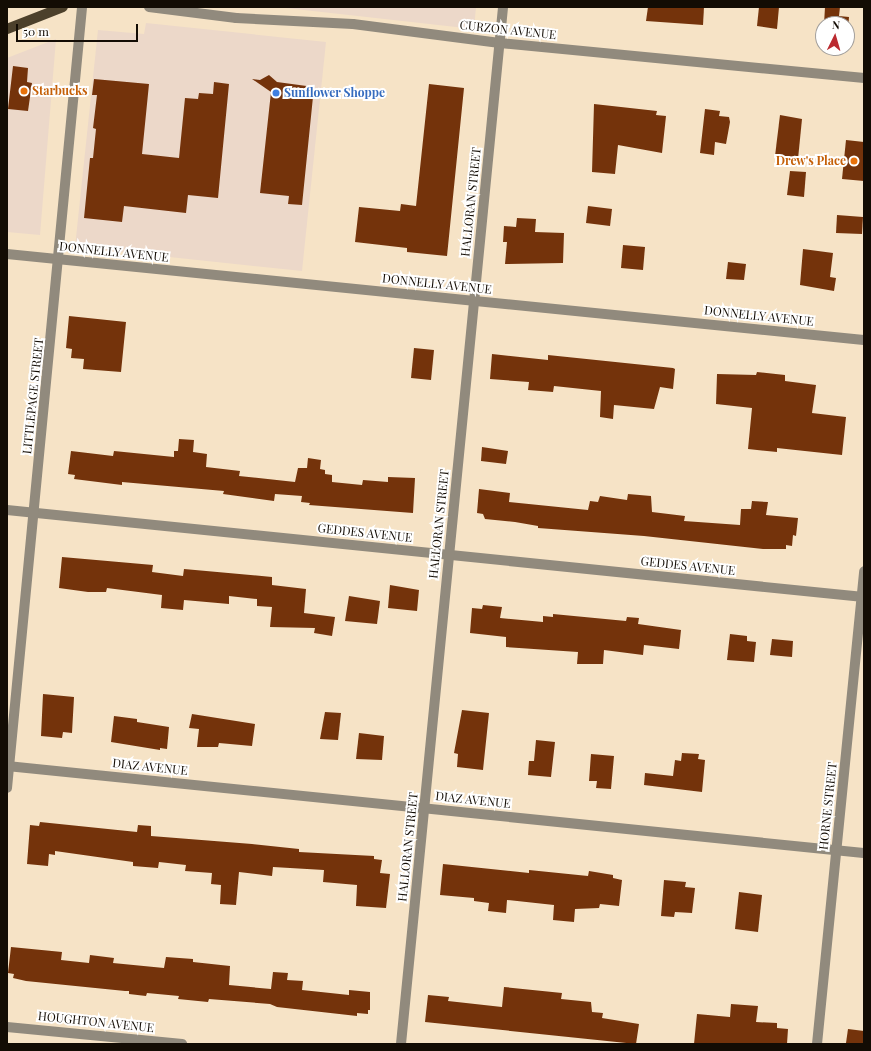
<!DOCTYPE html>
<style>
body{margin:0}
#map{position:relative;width:871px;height:1051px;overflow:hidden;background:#f6e3c6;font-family:"Playfair Display",serif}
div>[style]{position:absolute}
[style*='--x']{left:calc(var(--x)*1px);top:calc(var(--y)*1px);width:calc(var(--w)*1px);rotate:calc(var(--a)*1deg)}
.commercial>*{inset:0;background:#ecd8c9}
.building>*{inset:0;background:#74330b}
.minor>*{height:10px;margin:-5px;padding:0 5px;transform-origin:5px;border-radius:5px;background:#918a7d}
.tertiary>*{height:10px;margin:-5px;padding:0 5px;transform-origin:5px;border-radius:5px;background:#918a7d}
.primary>*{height:10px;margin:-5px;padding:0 5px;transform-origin:5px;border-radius:5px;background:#4c402b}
.dots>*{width:11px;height:11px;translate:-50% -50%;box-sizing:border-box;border:2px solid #fff;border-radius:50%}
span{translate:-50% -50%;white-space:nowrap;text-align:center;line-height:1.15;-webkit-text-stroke:4px #fff;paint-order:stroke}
.street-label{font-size:12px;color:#130c04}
.food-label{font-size:12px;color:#c56008;font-weight:700}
.left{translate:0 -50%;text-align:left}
.right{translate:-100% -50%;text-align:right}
.shop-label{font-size:12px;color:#366cbe;font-weight:700}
.frame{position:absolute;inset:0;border:8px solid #130c04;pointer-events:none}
.north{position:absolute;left:815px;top:16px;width:40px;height:40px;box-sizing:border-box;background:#fff;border:1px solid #a19e9b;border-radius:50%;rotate:5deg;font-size:11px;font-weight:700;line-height:16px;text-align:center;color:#130c04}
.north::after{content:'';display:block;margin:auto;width:14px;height:18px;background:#bb2b31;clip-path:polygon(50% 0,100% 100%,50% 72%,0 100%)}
.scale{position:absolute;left:16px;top:24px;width:122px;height:18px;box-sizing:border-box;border:2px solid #130c04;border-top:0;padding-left:5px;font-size:12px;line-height:14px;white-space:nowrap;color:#130c04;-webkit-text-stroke:3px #fff;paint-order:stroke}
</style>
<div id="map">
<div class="commercial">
<div style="clip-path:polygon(277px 7px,476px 7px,474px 29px)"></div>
<div style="clip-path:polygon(146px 23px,326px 42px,302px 271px,75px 247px,98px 30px,144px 34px)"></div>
<div style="clip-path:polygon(56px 39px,40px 235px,7px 232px,7px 58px)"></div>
</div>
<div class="building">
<div style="clip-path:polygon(648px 7px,704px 7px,703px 25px,646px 21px)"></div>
<div style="clip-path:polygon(759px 7px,779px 7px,777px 29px,757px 26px)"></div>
<div style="clip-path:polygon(825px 7px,840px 7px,839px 16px,849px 17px,847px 44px,847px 24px,824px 24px)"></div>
<div style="clip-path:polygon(13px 66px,28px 68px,27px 82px,32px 83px,28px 111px,8px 109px)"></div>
<div style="clip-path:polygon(269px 75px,277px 82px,314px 87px,302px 205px,288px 204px,289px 196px,260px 193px,271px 92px,252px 79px,260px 80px)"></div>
<div style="clip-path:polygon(94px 79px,149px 84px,142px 154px,179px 158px,185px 98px,198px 99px,199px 93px,213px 94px,214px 82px,229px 84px,218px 198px,188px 195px,186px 213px,124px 206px,122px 222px,84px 218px,90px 158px,93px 158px,96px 129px,93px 128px,97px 95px,92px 95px)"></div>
<div style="clip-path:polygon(429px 84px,464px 88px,447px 256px,407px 252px,407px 248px,355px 242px,359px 207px,400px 211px,401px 204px,416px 206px)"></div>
<div style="clip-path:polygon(594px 104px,657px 111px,656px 115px,666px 116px,662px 153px,618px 145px,615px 174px,592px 172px)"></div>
<div style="clip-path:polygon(705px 109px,720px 111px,719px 116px,729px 117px,730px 122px,726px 144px,715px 142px,714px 155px,700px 153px)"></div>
<div style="clip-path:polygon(780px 115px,802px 119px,798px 159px,775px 156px)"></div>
<div style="clip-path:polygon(846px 140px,864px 142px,864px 181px,842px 179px)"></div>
<div style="clip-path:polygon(790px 171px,806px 172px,804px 197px,787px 195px)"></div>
<div style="clip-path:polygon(588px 206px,612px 209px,610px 226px,586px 223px)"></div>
<div style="clip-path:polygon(837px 215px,863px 217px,862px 234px,836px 233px)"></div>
<div style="clip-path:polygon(517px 218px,536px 219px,535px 232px,564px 233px,563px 263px,505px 264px,507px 242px,503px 242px,504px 226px,516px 227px)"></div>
<div style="clip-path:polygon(623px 245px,645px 247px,643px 270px,621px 268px)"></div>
<div style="clip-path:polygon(803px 249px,833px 253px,830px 277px,836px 278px,834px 291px,800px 285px)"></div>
<div style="clip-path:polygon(728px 262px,746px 264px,744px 280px,726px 279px)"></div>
<div style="clip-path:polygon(69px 316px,126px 322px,121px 372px,83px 369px,84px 359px,71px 358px,72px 349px,66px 348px)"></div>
<div style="clip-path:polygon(414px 348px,434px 350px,431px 380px,411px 378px)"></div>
<div style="clip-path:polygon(492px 354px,548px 360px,548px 355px,673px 368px,675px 369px,673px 389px,660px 387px,654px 409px,614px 405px,613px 419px,600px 417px,601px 391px,554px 386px,553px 392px,528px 390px,529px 382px,490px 379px)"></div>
<div style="clip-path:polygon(757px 372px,785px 375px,785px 381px,816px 385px,812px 413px,846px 417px,842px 455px,777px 448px,777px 452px,748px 449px,752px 408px,716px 404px,717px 374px,756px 375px)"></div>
<div style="clip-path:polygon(179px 439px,194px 440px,193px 452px,207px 454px,206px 467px,240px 471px,239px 476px,295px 482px,298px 468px,307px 468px,308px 458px,321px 460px,320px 469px,325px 470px,325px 474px,332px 475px,332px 482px,362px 485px,363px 480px,388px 482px,388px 477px,415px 478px,413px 513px,309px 505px,310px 503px,301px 502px,302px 496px,275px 494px,274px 501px,223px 494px,224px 491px,122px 482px,122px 485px,74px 479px,75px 475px,68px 474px,71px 451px,113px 456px,114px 451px,174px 457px,174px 451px,178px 451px)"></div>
<div style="clip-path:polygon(482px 447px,508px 451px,506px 464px,481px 461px)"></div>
<div style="clip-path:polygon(479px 489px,510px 493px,509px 502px,588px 510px,590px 501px,598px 502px,600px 496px,627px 500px,628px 494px,651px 496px,652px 512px,685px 516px,684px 521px,740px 525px,741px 509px,751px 509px,752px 501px,768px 502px,766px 515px,798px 518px,796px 536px,793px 535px,792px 546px,786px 545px,786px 549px,763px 549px,644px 536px,538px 528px,538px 526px,515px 522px,485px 519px,483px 514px,477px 513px)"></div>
<div style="clip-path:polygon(62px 557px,153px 565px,152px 572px,183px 576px,184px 569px,272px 577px,272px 585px,306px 589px,304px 613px,335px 617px,332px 636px,314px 633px,315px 628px,270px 627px,272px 607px,257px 606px,257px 599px,229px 596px,229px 604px,184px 600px,183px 610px,161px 608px,162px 595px,107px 588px,106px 592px,88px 592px,59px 588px)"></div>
<div style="clip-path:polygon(390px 585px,419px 590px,417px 611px,388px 608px)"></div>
<div style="clip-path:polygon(349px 596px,380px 601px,377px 624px,345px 621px)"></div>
<div style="clip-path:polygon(483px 605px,502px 607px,500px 618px,543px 622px,543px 616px,553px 617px,553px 614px,626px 621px,627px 617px,639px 618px,638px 624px,681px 630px,679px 649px,644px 645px,643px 655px,604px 650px,603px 664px,577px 664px,578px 652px,506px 647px,506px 637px,470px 633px,472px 608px,482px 609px)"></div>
<div style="clip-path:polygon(730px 634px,747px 636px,747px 641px,756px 642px,754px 662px,727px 660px)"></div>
<div style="clip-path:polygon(772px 639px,793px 641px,792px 657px,770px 655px)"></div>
<div style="clip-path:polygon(43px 694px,74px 697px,72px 733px,63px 732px,62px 738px,41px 736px)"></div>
<div style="clip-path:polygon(462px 710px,489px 713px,483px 770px,457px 767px,458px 754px,454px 753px)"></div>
<div style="clip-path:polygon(325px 712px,341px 713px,338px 740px,320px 739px)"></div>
<div style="clip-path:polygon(192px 714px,255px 724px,252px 746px,219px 743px,218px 747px,197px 747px,199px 729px,189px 728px)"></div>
<div style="clip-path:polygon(114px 716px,137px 719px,137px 722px,169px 727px,167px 749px,160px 748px,160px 750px,111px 742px)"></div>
<div style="clip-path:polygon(359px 733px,384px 736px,382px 760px,356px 759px)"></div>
<div style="clip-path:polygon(536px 740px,555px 742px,551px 777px,528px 775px,529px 761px,534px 761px)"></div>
<div style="clip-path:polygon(682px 753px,699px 754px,698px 759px,705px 760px,702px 792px,644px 785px,645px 773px,673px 776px,675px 760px,681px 761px)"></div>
<div style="clip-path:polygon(591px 754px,614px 756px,611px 789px,596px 788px,597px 781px,589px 781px)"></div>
<div style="clip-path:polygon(40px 822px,137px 832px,138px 825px,151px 826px,151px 836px,252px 844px,299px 849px,299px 852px,374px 856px,374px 859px,382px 860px,380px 873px,390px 874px,386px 908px,356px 906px,357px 885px,323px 882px,324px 870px,273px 867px,272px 876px,239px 872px,236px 905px,220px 904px,221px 885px,211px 884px,212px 873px,185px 871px,186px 865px,159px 862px,158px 868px,133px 866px,133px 862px,55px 851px,55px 855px,49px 854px,48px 866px,27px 864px,30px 825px,39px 826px)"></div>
<div style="clip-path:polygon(443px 864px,529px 873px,529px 870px,588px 876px,589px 871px,613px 875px,613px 878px,622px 880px,619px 906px,600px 904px,599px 908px,575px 909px,574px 922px,553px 920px,554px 905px,507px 900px,506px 913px,488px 911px,489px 903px,474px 901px,474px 898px,440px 895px)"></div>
<div style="clip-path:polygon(664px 880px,686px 882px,685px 887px,695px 888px,692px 913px,675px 912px,674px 917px,661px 916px)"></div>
<div style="clip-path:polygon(739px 892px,762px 895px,758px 932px,735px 929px)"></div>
<div style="clip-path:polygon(11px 947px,62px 952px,61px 960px,89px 963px,90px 955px,114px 958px,113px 963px,164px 968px,166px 957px,193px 959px,193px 962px,230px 966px,229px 985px,271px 989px,273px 972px,288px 973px,287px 980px,303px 981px,302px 990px,349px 995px,349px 990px,370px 992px,370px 1010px,368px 1010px,368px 1014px,357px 1013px,357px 1016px,277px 1007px,270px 1004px,209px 999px,208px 1002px,178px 999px,179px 996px,147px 993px,146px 996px,129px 994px,129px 991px,125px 991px,26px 981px,13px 978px,14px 974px,8px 973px)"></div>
<div style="clip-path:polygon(504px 987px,562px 993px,561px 999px,591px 1002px,592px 1012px,603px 1013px,602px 1018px,639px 1024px,636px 1044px,425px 1022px,428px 995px,449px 997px,448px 1001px,502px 1007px)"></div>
<div style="clip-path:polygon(731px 1004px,758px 1006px,756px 1022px,777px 1023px,777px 1028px,788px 1029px,787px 1044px,694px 1044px,697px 1014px,730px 1017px)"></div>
<div style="clip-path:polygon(848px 1029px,864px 1031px,864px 1044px,846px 1043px)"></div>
</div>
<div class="minor">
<div style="--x:149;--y:7;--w:88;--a:7.2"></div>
<div style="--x:236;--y:18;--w:117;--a:2.9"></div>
<div style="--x:353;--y:24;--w:148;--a:7.4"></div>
<div style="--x:500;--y:43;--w:366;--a:5.5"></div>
<div style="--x:7;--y:254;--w:861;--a:5.73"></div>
<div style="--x:7;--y:510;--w:861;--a:5.8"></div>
<div style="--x:7;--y:766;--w:861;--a:5.8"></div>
<div style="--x:7;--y:788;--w:785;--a:-84.51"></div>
<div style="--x:401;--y:1044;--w:1042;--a:-84.38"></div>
</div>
<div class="tertiary">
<div style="--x:7;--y:1027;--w:176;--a:5.5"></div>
<div style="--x:817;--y:1044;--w:475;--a:-84.3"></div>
</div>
<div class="primary">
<div style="--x:7;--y:29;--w:60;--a:-21.4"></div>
</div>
<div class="dots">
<div style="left:24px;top:91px;background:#e8710a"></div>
<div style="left:276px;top:93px;background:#3f7fe0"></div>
<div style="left:854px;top:161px;background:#e8710a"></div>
</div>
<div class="street-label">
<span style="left:508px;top:30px;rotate:6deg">CURZON AVENUE</span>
<span style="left:471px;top:202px;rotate:-84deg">HALLORAN STREET</span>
<span style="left:114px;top:252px;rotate:6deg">DONNELLY AVENUE</span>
<span style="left:437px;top:284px;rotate:6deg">DONNELLY AVENUE</span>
<span style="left:759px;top:316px;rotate:6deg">DONNELLY AVENUE</span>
<span style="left:33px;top:396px;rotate:-84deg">LITTLEPAGE STREET</span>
<span style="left:439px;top:524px;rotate:-84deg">HALLORAN STREET</span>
<span style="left:365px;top:533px;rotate:6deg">GEDDES AVENUE</span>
<span style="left:688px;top:566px;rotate:6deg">GEDDES AVENUE</span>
<span style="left:150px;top:767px;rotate:6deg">DIAZ AVENUE</span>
<span style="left:473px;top:800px;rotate:6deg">DIAZ AVENUE</span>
<span style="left:828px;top:806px;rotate:-84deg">HORNE STREET</span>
<span style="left:408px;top:847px;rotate:-84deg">HALLORAN STREET</span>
<span style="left:96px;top:1022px;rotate:6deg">HOUGHTON AVENUE</span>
</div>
<div class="food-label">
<span class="left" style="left:32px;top:91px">Starbucks</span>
<span class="right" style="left:846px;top:161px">Drew's Place</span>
</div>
<div class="shop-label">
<span class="left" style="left:284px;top:93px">Sunflower Shoppe</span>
</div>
<div class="frame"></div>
<div class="north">N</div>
<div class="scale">50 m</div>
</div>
